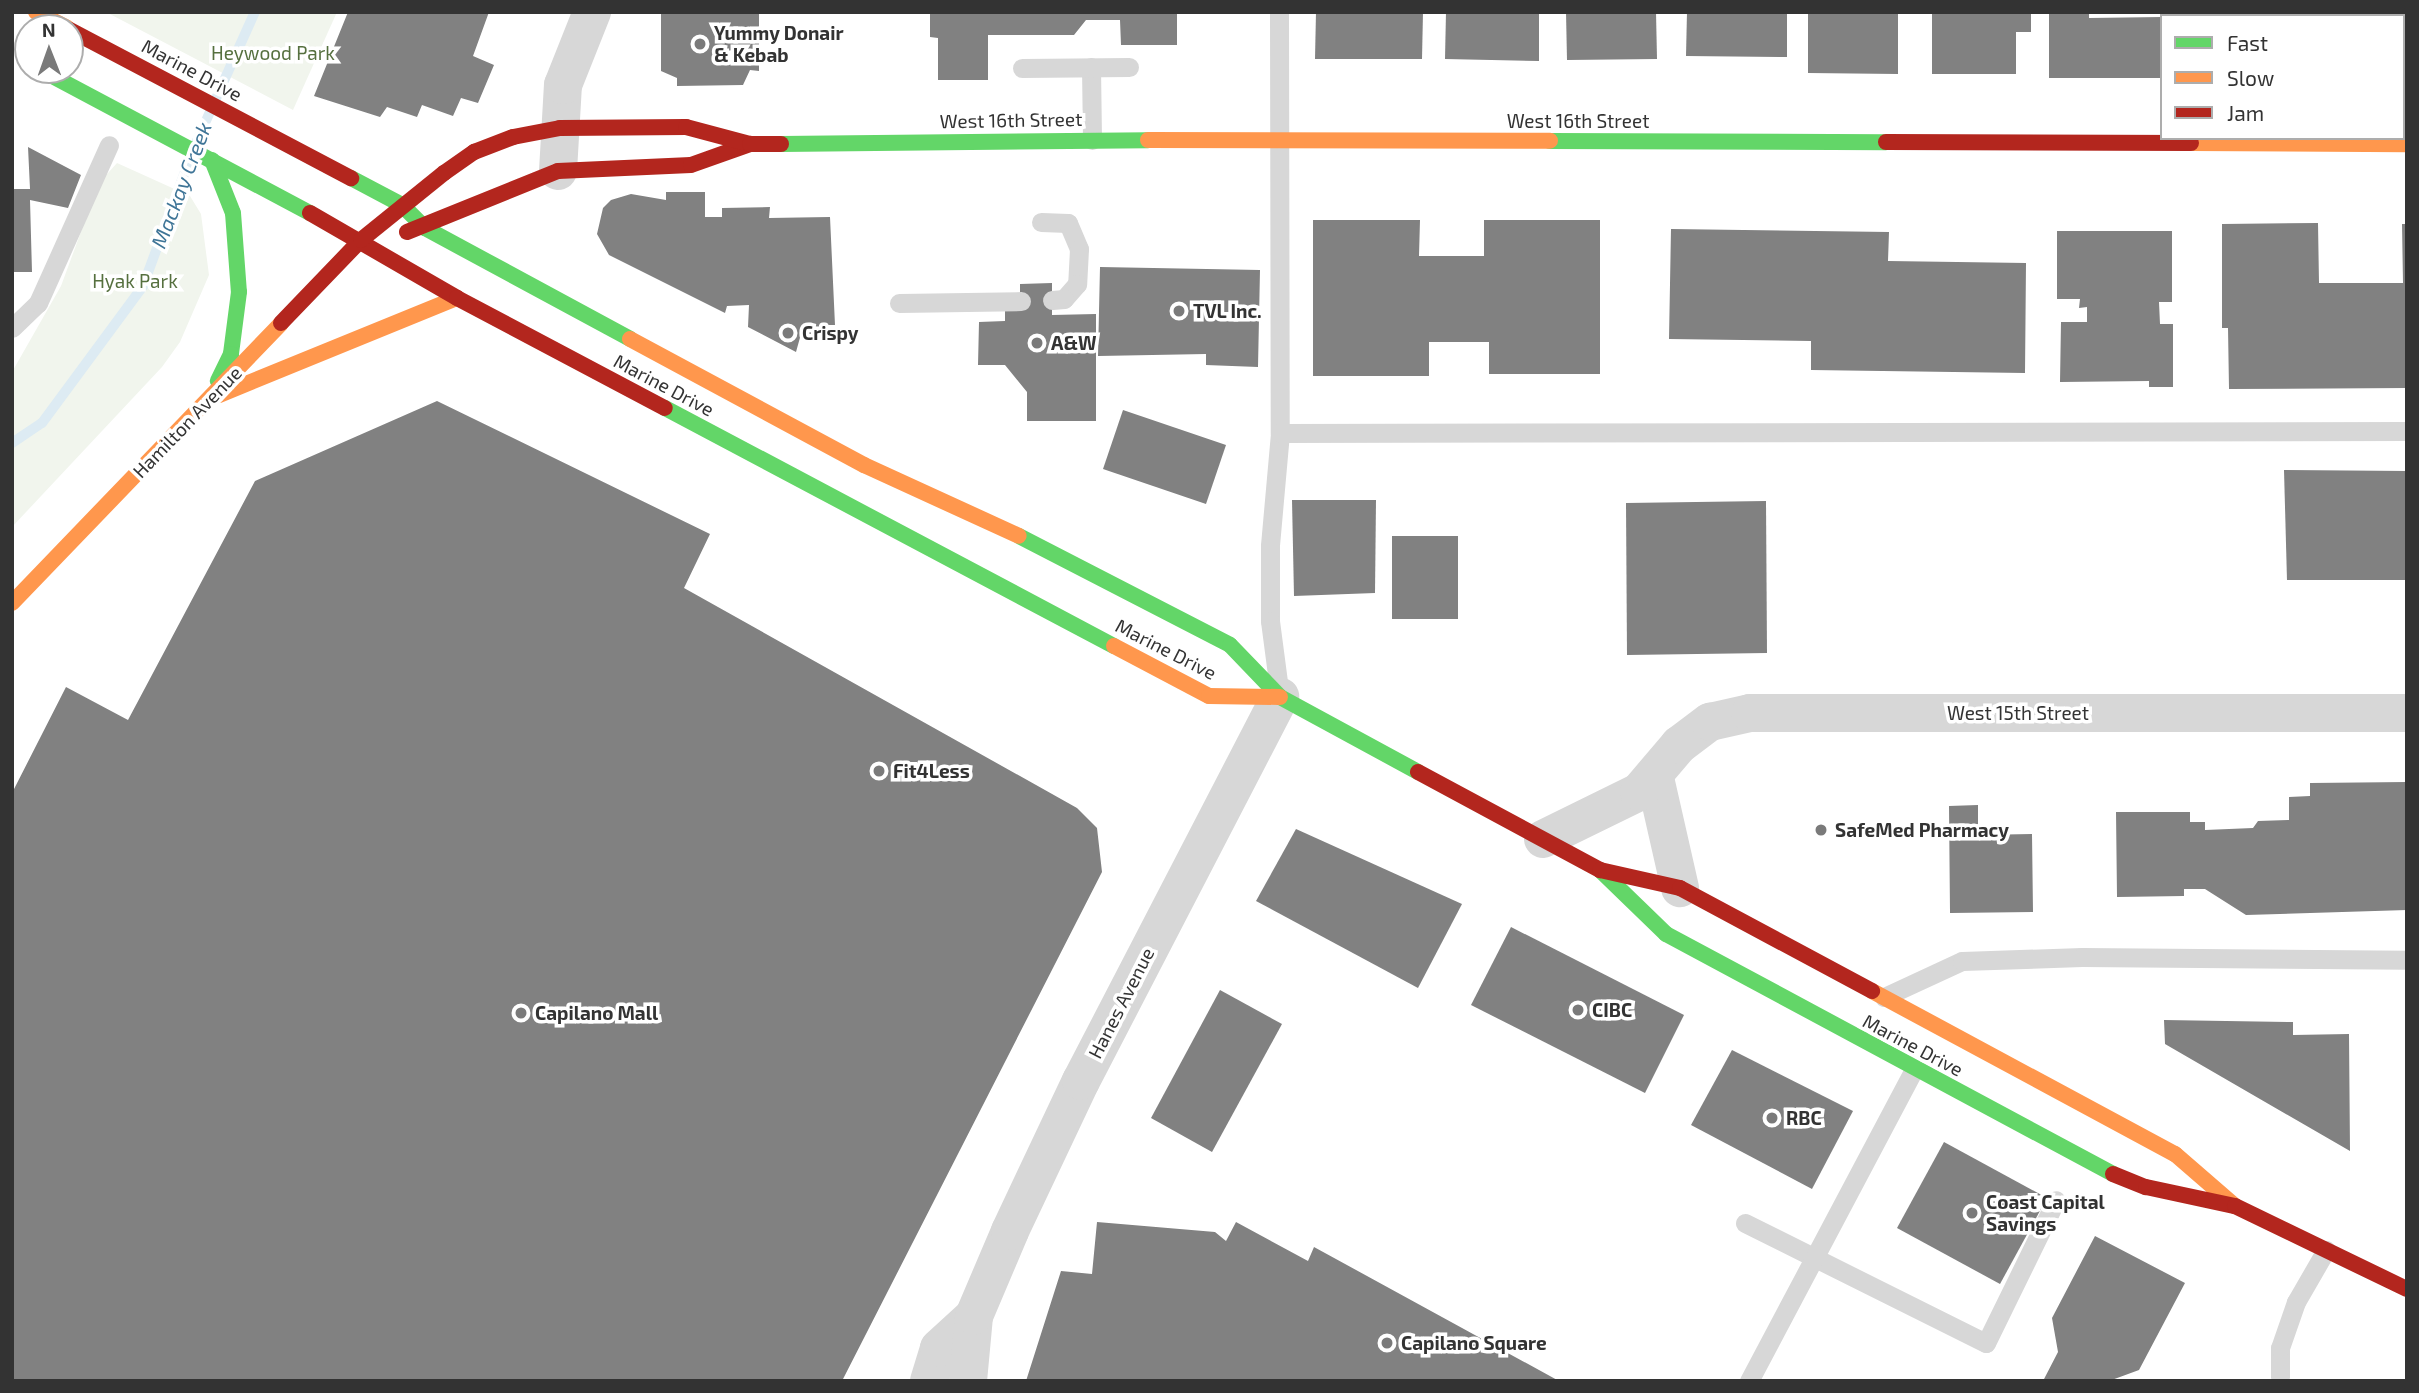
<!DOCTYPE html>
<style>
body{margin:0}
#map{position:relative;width:2419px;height:1393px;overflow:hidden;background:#fff;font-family:"Exo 2",sans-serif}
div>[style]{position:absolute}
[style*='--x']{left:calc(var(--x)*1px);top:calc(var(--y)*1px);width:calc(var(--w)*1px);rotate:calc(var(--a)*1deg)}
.green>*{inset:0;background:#f1f5ed}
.stream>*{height:10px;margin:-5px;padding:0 5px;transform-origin:5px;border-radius:5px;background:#ddebf3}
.building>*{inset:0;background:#818181}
.lane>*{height:19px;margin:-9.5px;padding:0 9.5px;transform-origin:9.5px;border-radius:9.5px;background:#d7d7d7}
.street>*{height:38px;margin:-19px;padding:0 19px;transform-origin:19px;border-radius:19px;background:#d7d7d7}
.fast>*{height:16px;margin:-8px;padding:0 8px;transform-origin:8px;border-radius:8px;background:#63d668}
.slow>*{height:16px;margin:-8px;padding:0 8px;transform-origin:8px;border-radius:8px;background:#ff974d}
.jam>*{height:16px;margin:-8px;padding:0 8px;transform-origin:8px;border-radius:8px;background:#b3261e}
.dots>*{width:19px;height:19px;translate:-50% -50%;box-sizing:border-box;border:4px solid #fff;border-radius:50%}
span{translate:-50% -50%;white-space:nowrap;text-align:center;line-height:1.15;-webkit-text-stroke:7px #fff;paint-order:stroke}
.poi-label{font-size:19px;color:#333;font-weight:700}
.left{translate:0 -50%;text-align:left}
.park-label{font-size:19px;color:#56703f}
.street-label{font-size:19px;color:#333}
.water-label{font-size:21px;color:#3f7597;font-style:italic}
.frame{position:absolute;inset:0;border:14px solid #333;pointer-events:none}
.legend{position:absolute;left:2160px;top:14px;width:245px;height:126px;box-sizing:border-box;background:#fff;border:2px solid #adadad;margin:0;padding:9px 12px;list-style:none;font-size:21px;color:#333}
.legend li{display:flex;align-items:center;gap:14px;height:35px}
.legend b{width:35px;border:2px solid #adadad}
.north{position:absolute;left:14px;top:14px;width:70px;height:70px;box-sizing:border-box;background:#fff;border:2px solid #adadad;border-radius:50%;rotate:359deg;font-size:19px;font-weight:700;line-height:28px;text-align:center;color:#333}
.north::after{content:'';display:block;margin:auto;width:24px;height:32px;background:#7a7a7a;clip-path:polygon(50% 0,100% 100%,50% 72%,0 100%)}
</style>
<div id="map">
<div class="green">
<div style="clip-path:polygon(106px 12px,337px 12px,293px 110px)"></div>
<div style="clip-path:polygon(117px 163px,190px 196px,201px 214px,209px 275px,180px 342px,162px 367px,12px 527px,12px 372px,61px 286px,99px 183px)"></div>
</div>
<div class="stream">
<div style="--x:196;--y:143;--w:144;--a:-65.8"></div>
<div style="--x:12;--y:443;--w:36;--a:-34"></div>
<div style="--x:42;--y:423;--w:170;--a:-53.6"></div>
<div style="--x:143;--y:286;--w:136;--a:-69.8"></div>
</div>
<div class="building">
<div style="clip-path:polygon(348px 12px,489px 12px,473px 56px,494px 65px,478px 103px,461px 98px,453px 116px,422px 105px,417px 117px,387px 107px,380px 117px,314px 96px)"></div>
<div style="clip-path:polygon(661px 12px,759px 12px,759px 71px,750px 70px,743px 85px,677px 86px,677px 78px,661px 71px)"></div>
<div style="clip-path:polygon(930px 12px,1177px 12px,1177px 45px,1121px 45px,1120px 20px,1086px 20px,1074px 35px,988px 35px,988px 80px,938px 80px,938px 38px,930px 37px)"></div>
<div style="clip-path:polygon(1316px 12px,1423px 12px,1422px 59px,1315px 59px)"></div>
<div style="clip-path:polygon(1446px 12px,1539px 12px,1539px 61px,1445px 59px)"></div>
<div style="clip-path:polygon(1566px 12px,1656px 12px,1657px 59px,1567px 60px)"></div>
<div style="clip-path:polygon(1687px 12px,1787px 13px,1787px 57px,1686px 56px)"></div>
<div style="clip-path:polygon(1808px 12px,1898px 12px,1898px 74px,1808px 73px)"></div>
<div style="clip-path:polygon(1932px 12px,2031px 12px,2031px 32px,2016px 32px,2016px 74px,1932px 74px)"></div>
<div style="clip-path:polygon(2049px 12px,2089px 12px,2089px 18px,2162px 17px,2162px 78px,2049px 78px)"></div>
<div style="clip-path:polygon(2321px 12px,2357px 12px,2357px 16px,2321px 16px)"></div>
<div style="clip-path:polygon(28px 147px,81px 175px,68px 208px,30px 200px,32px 272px,12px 272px,12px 189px,30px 189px)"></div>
<div style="clip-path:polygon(666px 192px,705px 192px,705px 217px,722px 217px,722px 208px,770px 207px,769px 218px,830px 217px,835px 325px,819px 325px,819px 334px,801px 334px,796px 352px,748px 327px,749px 305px,727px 306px,725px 313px,609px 255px,597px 234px,603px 208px,611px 200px,631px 194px,666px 200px)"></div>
<div style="clip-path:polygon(1313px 220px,1420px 220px,1419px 256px,1484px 256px,1484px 220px,1600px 220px,1600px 374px,1489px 374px,1489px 342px,1429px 342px,1429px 376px,1313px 376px)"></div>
<div style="clip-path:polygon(2318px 223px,2319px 283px,2403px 283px,2402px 224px,2407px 224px,2407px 388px,2229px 389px,2228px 328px,2222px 328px,2222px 224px)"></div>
<div style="clip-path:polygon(1671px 229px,1889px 232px,1888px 261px,2026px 263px,2025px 373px,1811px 370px,1811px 341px,1669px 339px)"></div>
<div style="clip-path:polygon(2057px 231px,2172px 231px,2172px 302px,2159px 302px,2160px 324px,2173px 324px,2173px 387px,2149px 387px,2149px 381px,2060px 382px,2061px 322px,2087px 322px,2087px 307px,2079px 308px,2080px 299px,2057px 299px)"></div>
<div style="clip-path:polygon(1100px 267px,1260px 270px,1258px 367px,1206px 365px,1206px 354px,1098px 356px)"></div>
<div style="clip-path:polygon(1052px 283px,1052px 315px,1096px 314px,1096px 421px,1027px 421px,1027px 392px,1005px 365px,978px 365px,979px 322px,1005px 321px,1005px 305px,1020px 305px,1020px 284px)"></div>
<div style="clip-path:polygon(437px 401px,710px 534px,684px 588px,1077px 808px,1097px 828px,1102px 872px,842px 1381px,12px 1381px,12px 793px,66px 687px,128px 720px,255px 481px)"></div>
<div style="clip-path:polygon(1123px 410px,1226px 445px,1206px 504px,1103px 469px)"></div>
<div style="clip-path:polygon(2284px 470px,2407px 471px,2407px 580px,2287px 580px)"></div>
<div style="clip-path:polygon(1292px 500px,1376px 500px,1375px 593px,1294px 596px)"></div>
<div style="clip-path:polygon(1766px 501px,1767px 653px,1627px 655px,1626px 503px)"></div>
<div style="clip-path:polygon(1392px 536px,1458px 536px,1458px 619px,1392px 619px)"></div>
<div style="clip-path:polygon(2407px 782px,2407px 910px,2246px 915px,2205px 889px,2184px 889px,2184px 896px,2117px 897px,2116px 812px,2190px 812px,2190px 822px,2205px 822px,2205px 830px,2253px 828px,2258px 821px,2289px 820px,2289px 797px,2310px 796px,2310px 783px)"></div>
<div style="clip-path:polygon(1978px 805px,1978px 835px,2032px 834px,2033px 912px,1950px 913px,1949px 806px)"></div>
<div style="clip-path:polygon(1296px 829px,1462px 904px,1418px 988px,1256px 901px)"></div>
<div style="clip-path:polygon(1511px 927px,1684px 1015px,1645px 1093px,1471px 1005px)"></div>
<div style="clip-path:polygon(1220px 990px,1282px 1024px,1212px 1152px,1151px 1118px)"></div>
<div style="clip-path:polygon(2164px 1020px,2293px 1022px,2293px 1035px,2349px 1034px,2350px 1151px,2165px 1044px)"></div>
<div style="clip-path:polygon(1732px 1050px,1853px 1111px,1812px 1189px,1691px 1125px)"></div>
<div style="clip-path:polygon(1944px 1142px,2047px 1198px,2000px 1284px,1897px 1228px)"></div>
<div style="clip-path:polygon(1097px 1222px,1215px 1232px,1226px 1241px,1236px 1222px,1308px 1261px,1314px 1247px,1559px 1381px,1026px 1381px,1061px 1271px,1092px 1274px)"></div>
<div style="clip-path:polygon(2095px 1236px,2185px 1283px,2139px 1370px,2109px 1381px,2043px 1381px,2058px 1352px,2052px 1318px)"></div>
</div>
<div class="lane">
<div style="--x:1279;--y:12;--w:421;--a:89.9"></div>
<div style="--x:1280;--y:433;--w:113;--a:95.1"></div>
<div style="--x:1270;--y:546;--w:75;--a:90"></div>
<div style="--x:1270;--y:621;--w:69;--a:82.5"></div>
<div style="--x:1091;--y:67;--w:73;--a:89.2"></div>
<div style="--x:1022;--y:68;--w:107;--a:-0.5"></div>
<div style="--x:1041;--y:222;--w:27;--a:2"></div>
<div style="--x:1068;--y:223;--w:28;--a:67"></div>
<div style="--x:1079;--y:249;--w:35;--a:93"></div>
<div style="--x:1077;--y:284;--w:20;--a:131"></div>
<div style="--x:1064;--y:299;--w:12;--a:175"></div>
<div style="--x:899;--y:303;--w:122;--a:-0.9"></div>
<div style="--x:12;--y:328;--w:36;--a:-44"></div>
<div style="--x:38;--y:303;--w:173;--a:-65.8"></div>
<div style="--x:1280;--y:433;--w:1127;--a:-0.1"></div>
<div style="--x:1884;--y:997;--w:86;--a:-24.8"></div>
<div style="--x:1962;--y:961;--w:120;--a:-1.9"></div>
<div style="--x:2082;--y:957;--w:325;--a:0.5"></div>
<div style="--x:1745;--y:1223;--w:269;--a:26.5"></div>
<div style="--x:1986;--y:1343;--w:159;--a:-63.9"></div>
<div style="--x:2280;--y:1377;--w:29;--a:-90"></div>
<div style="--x:2280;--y:1348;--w:49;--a:-70.8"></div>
<div style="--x:2296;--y:1302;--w:60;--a:-60"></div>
<div style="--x:1749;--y:1381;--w:352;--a:-62.1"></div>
</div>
<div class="street">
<div style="--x:558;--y:171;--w:86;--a:-86.7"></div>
<div style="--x:563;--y:85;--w:79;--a:-68.3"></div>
<div style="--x:1655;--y:778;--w:113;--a:77.2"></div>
<div style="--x:1543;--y:839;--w:107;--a:-26.1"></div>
<div style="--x:1639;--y:792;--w:62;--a:-49.6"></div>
<div style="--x:1679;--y:745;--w:39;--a:-37"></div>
<div style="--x:1710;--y:722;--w:41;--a:-12.7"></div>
<div style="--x:1750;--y:713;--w:657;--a:0"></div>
<div style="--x:929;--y:1381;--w:34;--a:-73"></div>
<div style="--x:939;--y:1348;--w:47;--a:-42.4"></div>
<div style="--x:968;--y:1381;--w:65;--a:-84.7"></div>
<div style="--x:974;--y:1316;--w:92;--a:-67"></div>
<div style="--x:1010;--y:1231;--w:166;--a:-64.7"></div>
<div style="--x:1081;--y:1081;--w:433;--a:-62.6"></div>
</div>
<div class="fast">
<div style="--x:41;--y:70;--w:305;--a:28"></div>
<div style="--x:1550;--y:141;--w:336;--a:0.2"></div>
<div style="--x:781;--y:144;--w:367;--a:-0.6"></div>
<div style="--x:212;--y:160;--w:57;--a:68.4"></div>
<div style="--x:233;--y:213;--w:79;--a:85.7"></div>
<div style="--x:239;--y:292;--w:63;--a:97.4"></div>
<div style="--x:231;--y:354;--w:30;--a:116"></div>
<div style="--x:351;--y:178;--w:58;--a:27.9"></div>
<div style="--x:402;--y:205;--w:33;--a:45"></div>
<div style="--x:425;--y:228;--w:233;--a:28.4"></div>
<div style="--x:665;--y:408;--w:508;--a:27.93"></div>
<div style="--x:1019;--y:536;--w:237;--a:27.3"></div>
<div style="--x:1230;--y:645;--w:72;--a:46.1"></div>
<div style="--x:1280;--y:697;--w:157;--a:28.5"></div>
<div style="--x:1600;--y:870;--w:92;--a:44.1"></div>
<div style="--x:1666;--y:934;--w:507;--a:28.23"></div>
</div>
<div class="slow">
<div style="--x:36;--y:12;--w:35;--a:27"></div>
<div style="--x:1148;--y:140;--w:402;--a:0.1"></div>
<div style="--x:2191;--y:143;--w:216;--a:0.3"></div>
<div style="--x:630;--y:339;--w:266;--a:28.3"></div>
<div style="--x:864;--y:465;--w:170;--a:24.6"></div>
<div style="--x:219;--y:395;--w:257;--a:-22.2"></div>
<div style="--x:12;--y:603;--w:388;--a:-46.1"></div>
<div style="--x:1114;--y:646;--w:107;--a:27.8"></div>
<div style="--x:1209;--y:696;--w:71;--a:0.8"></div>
<div style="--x:1872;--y:991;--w:344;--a:28.3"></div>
<div style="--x:2175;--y:1154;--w:79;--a:40.9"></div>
</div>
<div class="jam">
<div style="--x:70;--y:30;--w:318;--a:27.8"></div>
<div style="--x:1886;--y:142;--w:305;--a:0.2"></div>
<div style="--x:310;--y:213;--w:170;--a:30"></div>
<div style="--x:457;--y:298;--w:235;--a:27.9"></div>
<div style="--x:407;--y:232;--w:163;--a:-22"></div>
<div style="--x:558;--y:171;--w:133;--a:-2.6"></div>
<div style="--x:691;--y:165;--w:63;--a:-19.6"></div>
<div style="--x:281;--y:323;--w:115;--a:-46.1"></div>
<div style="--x:361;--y:240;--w:107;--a:-38.9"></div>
<div style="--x:444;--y:173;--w:37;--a:-35"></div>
<div style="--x:474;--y:152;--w:42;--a:-21"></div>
<div style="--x:513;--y:137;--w:48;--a:-10.8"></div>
<div style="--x:560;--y:128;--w:126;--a:-0.5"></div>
<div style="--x:686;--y:127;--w:66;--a:14.9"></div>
<div style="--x:750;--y:144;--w:31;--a:0"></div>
<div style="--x:1418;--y:772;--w:207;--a:28.3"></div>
<div style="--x:1600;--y:870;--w:82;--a:12.7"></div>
<div style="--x:1680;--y:888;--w:218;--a:28.2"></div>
<div style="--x:2113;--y:1174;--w:35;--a:22"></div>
<div style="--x:2146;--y:1187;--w:91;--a:12.1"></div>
<div style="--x:2235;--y:1206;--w:191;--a:25.8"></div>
</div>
<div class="dots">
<div style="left:700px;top:44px;background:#7a7a7a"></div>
<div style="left:1179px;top:311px;background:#7a7a7a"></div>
<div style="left:788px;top:333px;background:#7a7a7a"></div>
<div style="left:1037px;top:343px;background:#7a7a7a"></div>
<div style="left:879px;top:771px;background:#7a7a7a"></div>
<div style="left:1821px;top:830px;background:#7a7a7a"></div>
<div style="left:1578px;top:1010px;background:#7a7a7a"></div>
<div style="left:521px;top:1013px;background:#7a7a7a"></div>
<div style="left:1772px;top:1118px;background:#7a7a7a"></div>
<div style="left:1972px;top:1213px;background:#7a7a7a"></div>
<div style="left:1387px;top:1343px;background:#7a7a7a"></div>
</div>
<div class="poi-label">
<span class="left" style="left:714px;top:44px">Yummy Donair<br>&amp; Kebab</span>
<span class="left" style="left:1193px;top:311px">TVL Inc.</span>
<span class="left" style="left:802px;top:333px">Crispy</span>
<span class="left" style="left:1051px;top:343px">A&amp;W</span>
<span class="left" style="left:893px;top:771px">Fit4Less</span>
<span class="left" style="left:1835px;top:830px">SafeMed Pharmacy</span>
<span class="left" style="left:1592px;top:1010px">CIBC</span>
<span class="left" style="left:535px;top:1013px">Capilano Mall</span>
<span class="left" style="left:1786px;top:1118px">RBC</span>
<span class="left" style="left:1986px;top:1213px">Coast Capital<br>Savings</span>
<span class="left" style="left:1401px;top:1343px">Capilano Square</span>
</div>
<div class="park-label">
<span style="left:273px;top:53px">Heywood Park</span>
<span style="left:135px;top:281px">Hyak Park</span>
</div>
<div class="street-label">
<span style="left:192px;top:70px;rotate:28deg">Marine Drive</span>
<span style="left:1011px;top:120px;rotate:-1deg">West 16th Street</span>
<span style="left:1578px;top:121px">West 16th Street</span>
<span style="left:664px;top:385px;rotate:28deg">Marine Drive</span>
<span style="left:187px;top:422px;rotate:-46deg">Hamilton Avenue</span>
<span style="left:1166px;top:649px;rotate:27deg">Marine Drive</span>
<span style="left:2018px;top:713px">West 15th Street</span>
<span style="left:1121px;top:1003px;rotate:-63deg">Hanes Avenue</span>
<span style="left:1913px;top:1045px;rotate:28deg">Marine Drive</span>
</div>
<div class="water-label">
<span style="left:181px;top:185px;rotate:-69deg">Mackay Creek</span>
</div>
<div class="frame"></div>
<ul class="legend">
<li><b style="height:9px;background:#63d668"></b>Fast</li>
<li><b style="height:9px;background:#ff974d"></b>Slow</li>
<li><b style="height:9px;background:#b3261e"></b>Jam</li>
</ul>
<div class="north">N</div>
</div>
